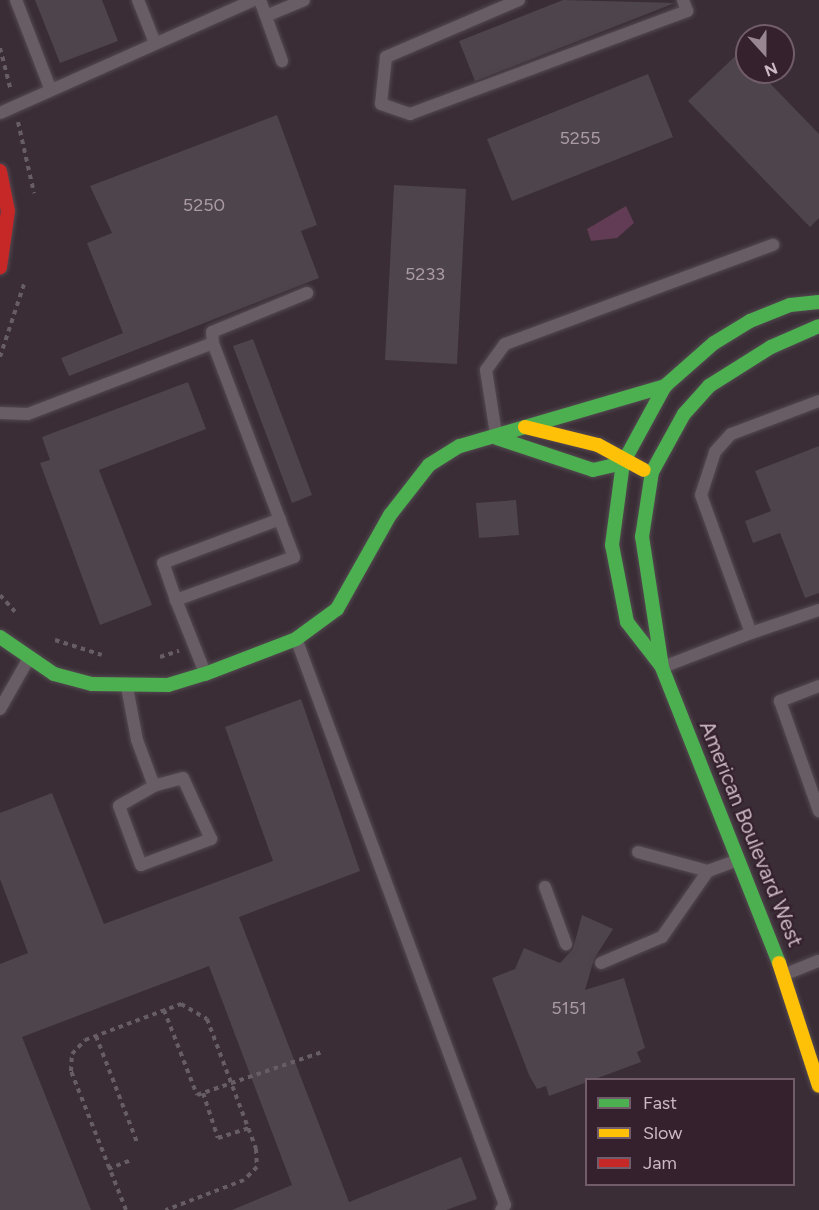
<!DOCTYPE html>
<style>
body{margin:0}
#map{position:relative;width:819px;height:1210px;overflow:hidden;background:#3a2d36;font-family:Figtree,sans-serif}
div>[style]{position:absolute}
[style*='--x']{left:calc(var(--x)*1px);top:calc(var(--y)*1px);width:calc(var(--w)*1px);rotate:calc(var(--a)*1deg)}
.water>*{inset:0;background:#613c54}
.building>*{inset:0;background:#4e444b}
.path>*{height:4px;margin-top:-2px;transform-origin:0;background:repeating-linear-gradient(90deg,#675d65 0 4.5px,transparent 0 9px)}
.roads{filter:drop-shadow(0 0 2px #534950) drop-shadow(0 0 2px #534950)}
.lane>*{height:12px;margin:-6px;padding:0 6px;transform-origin:6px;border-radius:6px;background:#685d64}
.fast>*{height:14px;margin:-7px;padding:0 7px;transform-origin:7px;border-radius:7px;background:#4caf50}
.slow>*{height:14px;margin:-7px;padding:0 7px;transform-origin:7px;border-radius:7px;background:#ffc107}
.jam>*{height:14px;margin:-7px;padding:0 7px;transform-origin:7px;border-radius:7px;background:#c62828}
span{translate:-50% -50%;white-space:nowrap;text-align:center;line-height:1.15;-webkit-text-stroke:4.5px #35202e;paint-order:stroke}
.number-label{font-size:18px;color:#ab9ba5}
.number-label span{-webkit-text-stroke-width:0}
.street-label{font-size:21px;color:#cab8c3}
.legend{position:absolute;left:585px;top:1078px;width:210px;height:108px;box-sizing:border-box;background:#35202e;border:2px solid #715d6a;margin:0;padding:8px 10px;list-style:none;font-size:18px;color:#cab8c3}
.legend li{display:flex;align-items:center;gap:12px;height:30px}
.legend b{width:30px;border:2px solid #715d6a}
.north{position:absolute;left:735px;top:24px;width:60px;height:60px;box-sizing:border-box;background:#35202e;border:2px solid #715d6a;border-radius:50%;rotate:159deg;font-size:16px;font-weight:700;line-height:24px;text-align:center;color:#cab8c3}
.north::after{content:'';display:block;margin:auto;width:21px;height:27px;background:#988792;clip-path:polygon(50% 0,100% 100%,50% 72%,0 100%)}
</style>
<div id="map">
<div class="water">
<div style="clip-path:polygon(626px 206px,634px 223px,617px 238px,591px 241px,587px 229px)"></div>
</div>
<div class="building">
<div style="clip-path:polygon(35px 0,102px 0,118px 41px,60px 63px)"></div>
<div style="clip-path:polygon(563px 0,675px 3px,475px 81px,459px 41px)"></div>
<div style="clip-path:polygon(747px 45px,747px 72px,759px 72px,819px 134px,819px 218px,810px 227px,688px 101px)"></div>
<div style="clip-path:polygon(648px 74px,673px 137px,512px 201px,487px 139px)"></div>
<div style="clip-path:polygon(277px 115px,317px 225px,301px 231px,319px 278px,69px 376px,61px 358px,123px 333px,87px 243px,112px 233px,90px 186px)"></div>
<div style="clip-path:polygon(394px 185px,466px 189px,457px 364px,385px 360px)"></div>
<div style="clip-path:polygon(253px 339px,312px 495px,292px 503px,233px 346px)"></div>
<div style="clip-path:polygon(188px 382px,206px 429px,99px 470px,152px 605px,100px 625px,40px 463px,50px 460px,42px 437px)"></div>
<div style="clip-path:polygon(819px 446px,819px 593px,805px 598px,780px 533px,753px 543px,745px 521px,771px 511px,755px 471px)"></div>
<div style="clip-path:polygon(516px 500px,519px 535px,479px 538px,476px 503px)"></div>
<div style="clip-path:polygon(301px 699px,360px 871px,239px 917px,349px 1202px,461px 1157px,477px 1199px,446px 1210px,232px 1210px,292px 1185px,209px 966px,22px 1037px,91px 1210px,0 1210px,0 964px,28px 953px,0 879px,0 813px,52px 793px,104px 924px,273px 861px,225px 727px)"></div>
<div style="clip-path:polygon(582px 915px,613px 929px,594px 959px,585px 990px,624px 978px,645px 1048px,637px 1052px,641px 1062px,549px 1096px,546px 1086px,537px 1089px,529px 1075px,492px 978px,515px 969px,524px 948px,560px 963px,573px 949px)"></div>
</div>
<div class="path">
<div style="--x:0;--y:48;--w:44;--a:75.7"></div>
<div style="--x:18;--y:122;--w:73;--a:77.3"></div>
<div style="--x:0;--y:357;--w:80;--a:-71.8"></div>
<div style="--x:0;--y:595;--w:25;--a:48"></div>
<div style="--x:55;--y:640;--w:49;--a:17.7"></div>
<div style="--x:160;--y:657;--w:20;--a:-18"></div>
<div style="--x:164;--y:1010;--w:91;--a:68.8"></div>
<div style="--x:197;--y:1095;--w:132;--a:-19"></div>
<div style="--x:96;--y:1036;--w:114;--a:68.9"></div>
<div style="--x:203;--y:1093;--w:47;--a:71.6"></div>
<div style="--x:218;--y:1138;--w:33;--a:-18"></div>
<div style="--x:108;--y:1169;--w:26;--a:-21"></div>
<div style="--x:126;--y:1210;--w:149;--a:-111.6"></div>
<div style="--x:71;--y:1071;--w:17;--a:-87"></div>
<div style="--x:72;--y:1054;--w:19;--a:-47"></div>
<div style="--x:85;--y:1040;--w:103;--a:-20.6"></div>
<div style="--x:181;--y:1004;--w:30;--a:30"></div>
<div style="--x:207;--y:1019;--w:139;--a:69.3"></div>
<div style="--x:256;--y:1149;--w:18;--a:87"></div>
<div style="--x:257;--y:1167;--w:18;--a:135"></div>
<div style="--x:244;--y:1180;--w:84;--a:159"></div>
</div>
<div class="roads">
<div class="lane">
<div style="--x:16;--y:0;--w:94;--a:68.9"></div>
<div style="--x:138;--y:0;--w:46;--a:68.4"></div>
<div style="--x:260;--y:0;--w:65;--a:70.2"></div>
<div style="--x:519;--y:0;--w:145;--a:156.8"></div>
<div style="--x:386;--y:57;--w:47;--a:96.1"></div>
<div style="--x:381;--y:104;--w:31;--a:19"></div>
<div style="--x:410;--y:114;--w:296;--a:-20.4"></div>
<div style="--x:687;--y:11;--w:12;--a:-110"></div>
<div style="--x:266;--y:16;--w:41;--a:-22.8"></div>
<div style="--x:0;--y:113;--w:278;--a:-24"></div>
<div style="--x:213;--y:343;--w:11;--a:-95"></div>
<div style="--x:212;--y:332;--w:103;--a:-22.3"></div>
<div style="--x:819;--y:401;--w:94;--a:159.4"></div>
<div style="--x:731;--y:434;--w:24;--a:132"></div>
<div style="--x:715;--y:452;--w:45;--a:108"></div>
<div style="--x:701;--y:495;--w:147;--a:70.1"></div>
<div style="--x:751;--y:633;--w:72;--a:-18.7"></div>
<div style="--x:0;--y:413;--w:28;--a:2"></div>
<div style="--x:28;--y:414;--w:198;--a:-21"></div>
<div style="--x:213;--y:343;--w:229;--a:69.3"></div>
<div style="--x:294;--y:557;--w:126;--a:160"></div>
<div style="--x:176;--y:600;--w:79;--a:68.3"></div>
<div style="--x:496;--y:434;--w:65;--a:-98.9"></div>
<div style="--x:486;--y:370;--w:32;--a:-54"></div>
<div style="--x:505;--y:344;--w:286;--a:-20.3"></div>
<div style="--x:176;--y:600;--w:39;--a:-109"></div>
<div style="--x:163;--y:563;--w:125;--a:-20.6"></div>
<div style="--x:297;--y:641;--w:601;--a:69.76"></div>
<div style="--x:505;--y:1205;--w:6;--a:129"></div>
<div style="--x:663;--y:667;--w:94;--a:-21.1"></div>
<div style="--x:819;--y:686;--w:42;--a:159"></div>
<div style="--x:780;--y:701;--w:117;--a:70.5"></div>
<div style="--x:127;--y:687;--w:54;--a:79.3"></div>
<div style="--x:137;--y:740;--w:49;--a:69.7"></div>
<div style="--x:154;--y:786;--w:40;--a:150.3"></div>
<div style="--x:119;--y:806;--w:63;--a:69.6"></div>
<div style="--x:141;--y:865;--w:75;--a:-20.4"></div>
<div style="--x:211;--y:839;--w:67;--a:-114.7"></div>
<div style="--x:183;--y:778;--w:30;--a:165"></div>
<div style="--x:0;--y:709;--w:56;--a:-60.3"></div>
<div style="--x:638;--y:852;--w:73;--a:15.2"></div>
<div style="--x:545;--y:887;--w:61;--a:69.8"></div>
<div style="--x:601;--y:963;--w:66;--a:-23.1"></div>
<div style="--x:662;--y:937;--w:80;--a:-55.1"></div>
<div style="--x:708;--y:871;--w:33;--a:-20"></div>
<div style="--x:786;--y:974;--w:35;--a:-22"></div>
</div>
<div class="fast">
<div style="--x:497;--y:438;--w:101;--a:18.4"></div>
<div style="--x:593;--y:470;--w:31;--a:-13"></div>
<div style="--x:0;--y:637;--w:65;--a:34.4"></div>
<div style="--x:54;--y:674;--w:39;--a:15"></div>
<div style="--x:92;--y:684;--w:76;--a:0.8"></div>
<div style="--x:168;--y:685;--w:39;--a:-17"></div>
<div style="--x:205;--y:674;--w:97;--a:-21"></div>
<div style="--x:296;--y:639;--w:51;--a:-36.2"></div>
<div style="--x:337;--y:609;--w:108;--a:-60.6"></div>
<div style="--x:390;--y:515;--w:63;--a:-52"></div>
<div style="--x:429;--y:465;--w:36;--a:-32"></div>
<div style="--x:460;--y:446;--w:214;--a:-16.3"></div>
<div style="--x:662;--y:667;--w:132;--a:-98.7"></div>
<div style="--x:642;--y:537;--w:66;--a:-81.3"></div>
<div style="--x:652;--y:472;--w:66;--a:-61.1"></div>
<div style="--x:684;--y:414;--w:38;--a:-48"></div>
<div style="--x:709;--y:386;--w:73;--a:-32.2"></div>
<div style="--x:771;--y:347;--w:52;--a:-23.6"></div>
<div style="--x:779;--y:963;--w:318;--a:-111.6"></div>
<div style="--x:662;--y:667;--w:57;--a:-127.9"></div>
<div style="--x:627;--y:622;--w:78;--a:-101"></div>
<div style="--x:612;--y:545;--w:83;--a:-82.4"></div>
<div style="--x:623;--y:463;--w:88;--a:-61.4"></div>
<div style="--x:665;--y:386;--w:65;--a:-41.3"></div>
<div style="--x:714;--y:343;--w:42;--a:-31.4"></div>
<div style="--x:750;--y:321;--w:43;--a:-21.8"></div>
<div style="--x:790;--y:305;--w:29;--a:-6"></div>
</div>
<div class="slow">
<div style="--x:525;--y:427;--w:75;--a:13.9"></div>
<div style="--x:598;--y:445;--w:52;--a:28.5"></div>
<div style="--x:779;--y:963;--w:129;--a:72"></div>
</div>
<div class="jam">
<div style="--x:0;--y:171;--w:41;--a:78.7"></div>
<div style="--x:8;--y:211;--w:57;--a:98.1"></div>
</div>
</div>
<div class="number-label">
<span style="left:580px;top:138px">5255</span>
<span style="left:204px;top:205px">5250</span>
<span style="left:425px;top:274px">5233</span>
<span style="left:569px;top:1008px">5151</span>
</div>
<div class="street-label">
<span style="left:751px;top:834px;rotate:68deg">American Boulevard West</span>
</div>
<ul class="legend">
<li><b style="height:8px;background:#4caf50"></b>Fast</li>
<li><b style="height:8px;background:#ffc107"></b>Slow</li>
<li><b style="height:8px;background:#c62828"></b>Jam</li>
</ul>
<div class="north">N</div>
</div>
